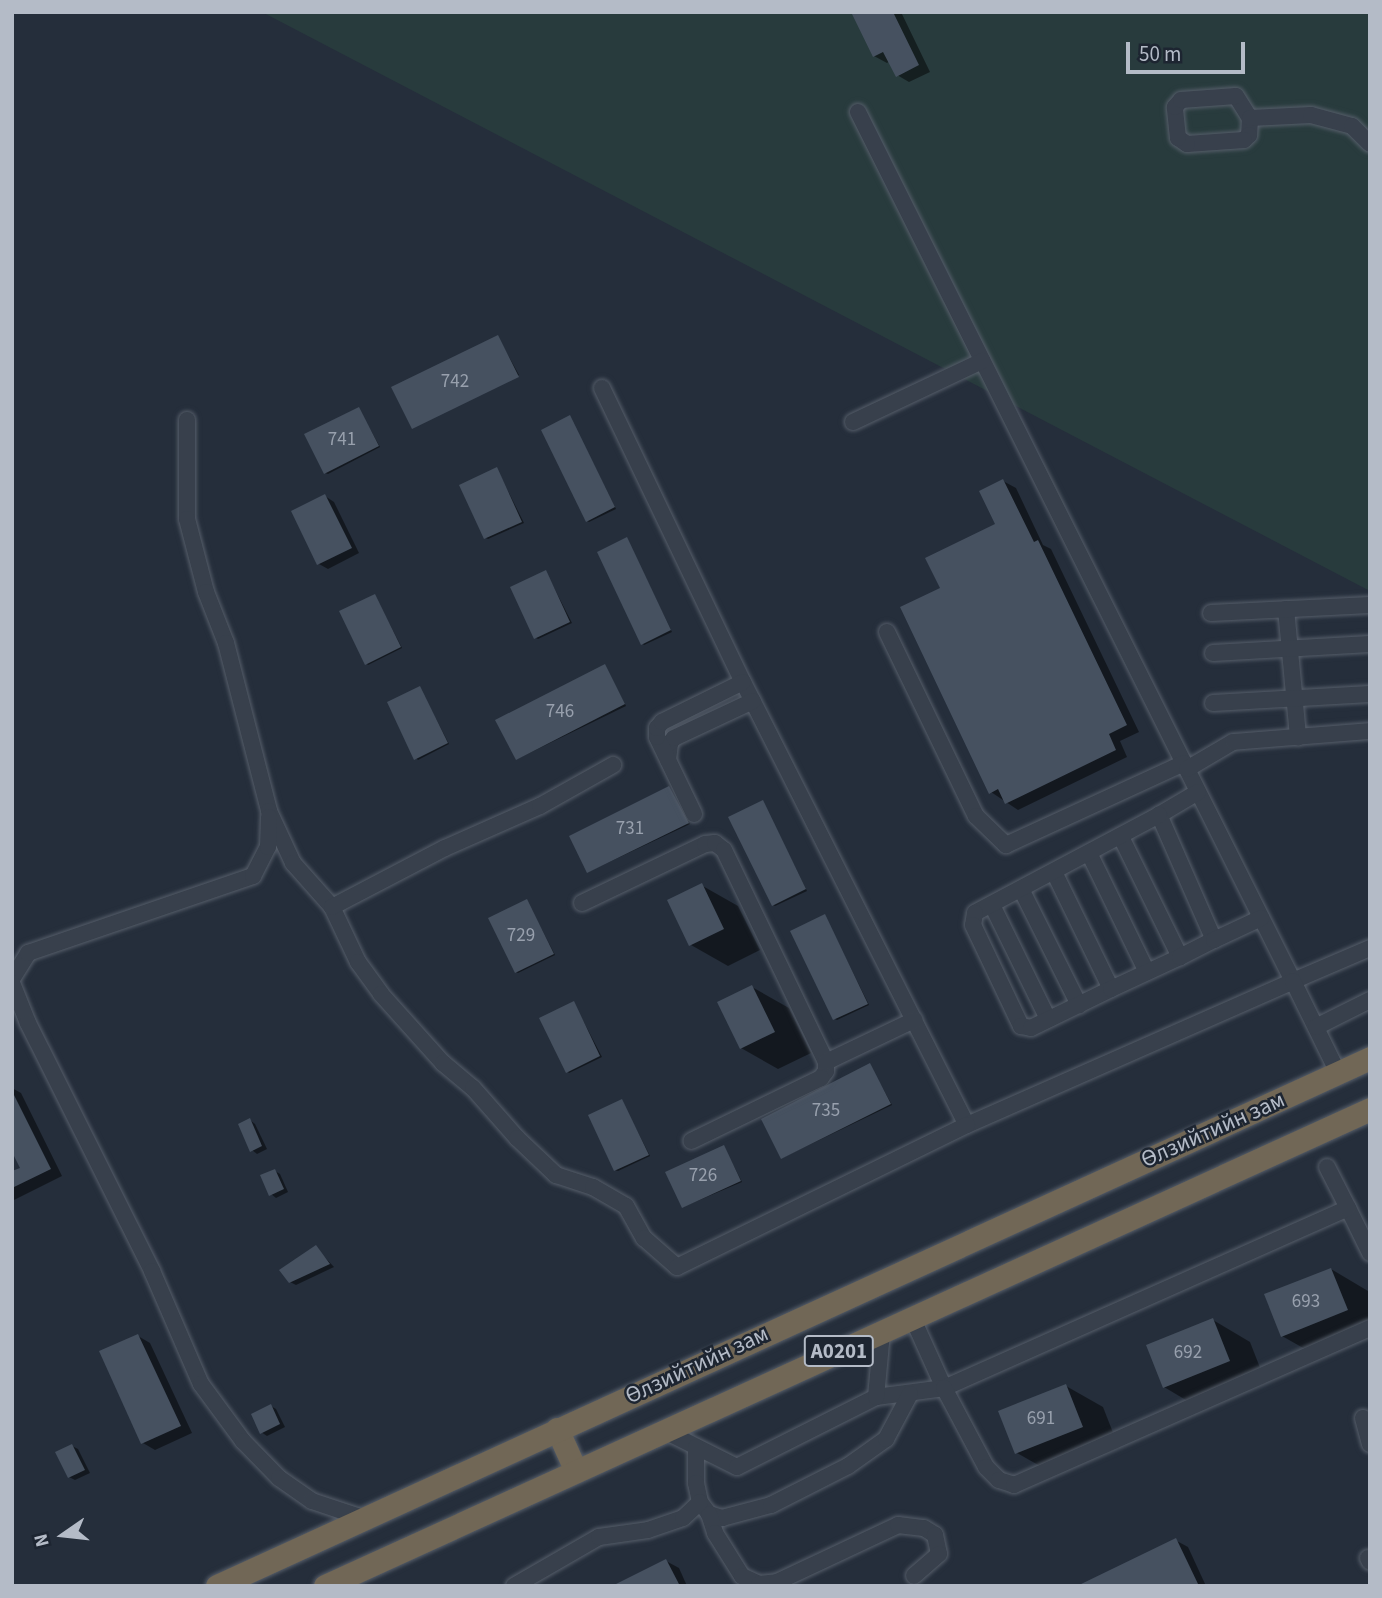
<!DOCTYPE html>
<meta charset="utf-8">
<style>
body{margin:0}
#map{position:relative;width:1382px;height:1598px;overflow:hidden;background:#252e3b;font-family:"Source Sans 3",sans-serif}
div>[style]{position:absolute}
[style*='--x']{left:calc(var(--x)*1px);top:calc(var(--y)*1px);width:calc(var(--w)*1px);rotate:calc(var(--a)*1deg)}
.green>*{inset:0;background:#283b3d}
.shadow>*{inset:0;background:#0007}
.building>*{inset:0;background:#465160}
.roads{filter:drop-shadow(0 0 2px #565e6a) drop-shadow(0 0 2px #565e6a)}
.minor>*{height:16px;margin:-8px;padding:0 8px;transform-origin:8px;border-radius:8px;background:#38404c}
.highway>*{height:23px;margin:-11.5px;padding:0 11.5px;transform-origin:11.5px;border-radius:11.5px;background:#716756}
span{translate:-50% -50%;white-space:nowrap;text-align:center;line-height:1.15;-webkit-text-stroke:5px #1d2531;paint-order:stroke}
.number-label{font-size:19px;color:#98a0ad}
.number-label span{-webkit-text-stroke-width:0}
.shield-label span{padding:2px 5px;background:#1d2531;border:2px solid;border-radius:5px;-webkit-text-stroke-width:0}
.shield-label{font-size:21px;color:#b4bbc7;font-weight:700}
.street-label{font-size:23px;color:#b4bbc7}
.frame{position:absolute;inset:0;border:14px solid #b4bbc7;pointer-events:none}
.north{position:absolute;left:28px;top:1500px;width:70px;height:70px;-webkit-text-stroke:5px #1d2531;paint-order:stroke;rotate:256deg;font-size:19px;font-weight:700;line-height:28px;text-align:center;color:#b4bbc7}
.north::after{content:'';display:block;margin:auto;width:24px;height:32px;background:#b4bbc7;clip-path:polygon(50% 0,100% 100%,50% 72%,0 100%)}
.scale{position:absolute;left:1126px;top:42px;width:119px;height:32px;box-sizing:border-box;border:4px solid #b4bbc7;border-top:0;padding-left:9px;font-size:21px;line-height:24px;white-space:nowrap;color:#b4bbc7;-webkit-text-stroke:5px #1d2531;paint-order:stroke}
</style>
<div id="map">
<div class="green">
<div style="clip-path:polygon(262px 12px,1370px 12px,1370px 591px)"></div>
</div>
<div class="shadow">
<div style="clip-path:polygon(853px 12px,901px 12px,930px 72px,909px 82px,897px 75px,890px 61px,887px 63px,874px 56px)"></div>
<div style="clip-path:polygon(498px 337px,519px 375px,413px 427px)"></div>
<div style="clip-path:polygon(359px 409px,380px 447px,328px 474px,325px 473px)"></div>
<div style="clip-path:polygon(570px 417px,616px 509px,589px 522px,587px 521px)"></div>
<div style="clip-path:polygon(497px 469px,524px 523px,488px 539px,486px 538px)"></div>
<div style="clip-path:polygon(1003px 481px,1016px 488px,1043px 545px,1051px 549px,1139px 732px,1120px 741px,1127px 757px,1018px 810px,991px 792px,942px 589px,997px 525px)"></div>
<div style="clip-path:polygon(325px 496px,334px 502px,359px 553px,328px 569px,319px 564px)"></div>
<div style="clip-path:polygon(627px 539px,672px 632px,644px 645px,642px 643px)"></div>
<div style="clip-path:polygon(546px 572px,572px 623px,538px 639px,536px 638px)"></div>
<div style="clip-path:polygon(375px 596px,402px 648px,368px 665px,366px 663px)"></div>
<div style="clip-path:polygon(605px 666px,626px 706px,517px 759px)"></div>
<div style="clip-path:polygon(420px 688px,449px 744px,418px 760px,416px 758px)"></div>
<div style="clip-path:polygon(669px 788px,690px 824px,588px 872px)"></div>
<div style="clip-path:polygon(763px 802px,807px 891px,775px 906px,773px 905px)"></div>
<div style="clip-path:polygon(701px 885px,738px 906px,760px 950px,728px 966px,691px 945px)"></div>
<div style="clip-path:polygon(527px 901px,555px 955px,518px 973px,516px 972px)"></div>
<div style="clip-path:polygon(825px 916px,869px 1005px,837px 1020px,835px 1019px)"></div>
<div style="clip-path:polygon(752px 987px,789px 1008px,811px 1053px,778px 1069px,741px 1048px)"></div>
<div style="clip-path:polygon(574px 1003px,602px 1057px,569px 1073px,567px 1071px)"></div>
<div style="clip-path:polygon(870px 1065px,892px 1105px,782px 1158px)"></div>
<div style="clip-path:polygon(12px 1088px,21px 1093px,62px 1176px,12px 1201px,12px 1173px,22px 1168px,12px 1148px)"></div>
<div style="clip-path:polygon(622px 1101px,650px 1156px,618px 1171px,615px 1170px)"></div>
<div style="clip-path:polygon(250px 1120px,255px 1124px,267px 1149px,257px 1154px,252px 1150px)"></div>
<div style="clip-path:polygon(724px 1147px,742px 1182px,683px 1207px)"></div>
<div style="clip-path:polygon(275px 1171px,280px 1174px,288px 1192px,276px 1198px,271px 1194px)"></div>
<div style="clip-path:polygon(316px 1248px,334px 1267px,296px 1285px,290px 1282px)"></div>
<div style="clip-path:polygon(1331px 1269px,1368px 1291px,1370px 1337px,1319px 1357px,1282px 1336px)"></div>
<div style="clip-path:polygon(1213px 1320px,1250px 1342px,1266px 1383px,1201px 1409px,1164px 1387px)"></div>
<div style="clip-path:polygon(138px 1336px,150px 1343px,192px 1433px,155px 1450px,143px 1443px)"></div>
<div style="clip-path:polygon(1066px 1386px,1103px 1407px,1119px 1448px,1054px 1474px,1017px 1453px)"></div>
<div style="clip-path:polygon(271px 1406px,276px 1409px,285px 1427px,267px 1436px,261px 1432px)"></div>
<div style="clip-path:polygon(72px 1446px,78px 1449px,90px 1473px,75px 1480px,69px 1477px)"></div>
<div style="clip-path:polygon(1175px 1540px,1188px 1547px,1206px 1586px,1081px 1586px)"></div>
<div style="clip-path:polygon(666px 1561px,679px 1568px,687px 1586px,616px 1586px)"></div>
</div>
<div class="building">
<div style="clip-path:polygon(851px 12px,893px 12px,919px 65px,896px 77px,883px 52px,873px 57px)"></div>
<div style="clip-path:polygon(498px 335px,519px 377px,412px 429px,391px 387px)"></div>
<div style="clip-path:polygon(359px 407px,379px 446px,324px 474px,304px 434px)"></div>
<div style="clip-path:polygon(570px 415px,615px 507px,586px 522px,541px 430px)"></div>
<div style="clip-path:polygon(497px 467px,522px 522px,484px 539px,459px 485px)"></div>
<div style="clip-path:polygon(1003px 479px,1034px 542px,1038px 540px,1127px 725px,1109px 734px,1116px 750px,1005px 804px,998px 789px,989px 794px,900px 607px,940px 588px,925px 558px,995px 524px,979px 491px)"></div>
<div style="clip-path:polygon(325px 494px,352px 548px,317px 565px,291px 511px)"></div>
<div style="clip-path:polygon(627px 537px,671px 630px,641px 645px,597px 552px)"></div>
<div style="clip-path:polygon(546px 570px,570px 622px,534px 639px,510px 587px)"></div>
<div style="clip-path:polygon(375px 594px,401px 647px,365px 665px,339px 611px)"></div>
<div style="clip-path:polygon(605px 664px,625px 704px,516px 760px,495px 720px)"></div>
<div style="clip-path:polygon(420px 686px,448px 743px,414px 760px,387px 702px)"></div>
<div style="clip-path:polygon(669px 786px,689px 823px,587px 873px,569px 836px)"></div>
<div style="clip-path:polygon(763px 800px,806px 889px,772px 906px,728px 817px)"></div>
<div style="clip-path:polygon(702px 883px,724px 929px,689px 946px,667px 900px)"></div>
<div style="clip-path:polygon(527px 899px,554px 954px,515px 973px,488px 918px)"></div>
<div style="clip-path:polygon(825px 914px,868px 1004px,833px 1020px,790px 931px)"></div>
<div style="clip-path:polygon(752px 985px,775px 1032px,740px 1049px,717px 1002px)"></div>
<div style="clip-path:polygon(574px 1001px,600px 1056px,566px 1073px,539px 1018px)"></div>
<div style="clip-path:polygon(870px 1063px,891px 1104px,781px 1159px,761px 1119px)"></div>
<div style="clip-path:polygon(12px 1091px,51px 1169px,12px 1188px,12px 1171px,20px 1168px,12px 1152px)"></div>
<div style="clip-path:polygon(622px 1099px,649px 1155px,614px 1171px,588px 1115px)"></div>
<div style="clip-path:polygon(250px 1118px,262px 1146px,250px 1152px,238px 1124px)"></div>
<div style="clip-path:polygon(724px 1145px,741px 1181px,682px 1208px,665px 1172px)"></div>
<div style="clip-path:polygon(275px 1169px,284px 1189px,269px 1196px,260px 1175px)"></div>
<div style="clip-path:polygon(316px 1245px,330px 1264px,289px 1283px,279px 1270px)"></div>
<div style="clip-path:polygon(1331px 1268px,1348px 1310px,1281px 1337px,1264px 1294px)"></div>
<div style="clip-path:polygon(1213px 1318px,1230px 1361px,1163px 1388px,1146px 1345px)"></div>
<div style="clip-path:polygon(138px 1334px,181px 1426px,141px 1444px,99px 1351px)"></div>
<div style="clip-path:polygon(1066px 1384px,1083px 1427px,1015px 1454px,998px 1411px)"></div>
<div style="clip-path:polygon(271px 1404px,280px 1424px,260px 1434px,251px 1414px)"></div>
<div style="clip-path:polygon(72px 1444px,85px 1470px,68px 1478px,55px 1452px)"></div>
<div style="clip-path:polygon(1176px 1538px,1199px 1586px,1077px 1586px)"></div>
<div style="clip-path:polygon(666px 1559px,680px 1586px,612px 1586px)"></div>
</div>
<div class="roads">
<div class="minor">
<div style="--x:1236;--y:96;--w:26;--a:58"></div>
<div style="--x:1250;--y:118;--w:17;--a:93"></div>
<div style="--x:1249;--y:135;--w:7;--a:135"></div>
<div style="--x:1244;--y:140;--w:57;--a:176"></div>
<div style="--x:1187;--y:144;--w:11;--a:-146"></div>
<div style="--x:1178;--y:138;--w:31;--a:-96"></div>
<div style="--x:1175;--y:107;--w:9;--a:-49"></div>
<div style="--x:1181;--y:100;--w:55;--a:-4.2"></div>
<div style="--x:858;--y:112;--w:972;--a:63.41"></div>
<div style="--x:1293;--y:981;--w:84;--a:-23.2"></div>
<div style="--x:1250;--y:118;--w:61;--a:-2.8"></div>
<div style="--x:1311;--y:115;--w:42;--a:15"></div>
<div style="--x:1352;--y:126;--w:25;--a:45"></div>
<div style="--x:602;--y:388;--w:326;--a:64.4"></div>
<div style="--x:743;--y:682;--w:496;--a:63.2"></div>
<div style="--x:967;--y:1125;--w:356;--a:-23.8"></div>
<div style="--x:1293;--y:981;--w:102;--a:63.9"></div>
<div style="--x:187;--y:420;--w:99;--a:90"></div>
<div style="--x:187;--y:519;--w:75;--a:75.4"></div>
<div style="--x:206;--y:592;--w:55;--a:68.6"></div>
<div style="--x:226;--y:643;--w:173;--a:75.6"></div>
<div style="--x:269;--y:811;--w:57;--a:65.2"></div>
<div style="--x:293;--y:863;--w:59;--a:48.4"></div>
<div style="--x:332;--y:907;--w:61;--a:64.7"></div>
<div style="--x:358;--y:962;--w:39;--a:54"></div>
<div style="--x:381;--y:994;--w:93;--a:48.1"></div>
<div style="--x:443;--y:1063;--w:39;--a:40"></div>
<div style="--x:473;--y:1088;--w:67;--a:48.7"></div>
<div style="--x:517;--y:1138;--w:54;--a:43.5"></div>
<div style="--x:556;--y:1175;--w:39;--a:18"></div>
<div style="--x:593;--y:1187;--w:38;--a:30"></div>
<div style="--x:626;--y:1206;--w:37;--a:61"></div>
<div style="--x:644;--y:1238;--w:44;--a:41.3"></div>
<div style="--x:677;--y:1267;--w:323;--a:-26.1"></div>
<div style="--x:853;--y:422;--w:143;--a:-25.3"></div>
<div style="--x:1286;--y:609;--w:129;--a:84.6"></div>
<div style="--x:1211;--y:613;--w:159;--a:-2.9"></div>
<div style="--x:887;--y:632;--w:204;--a:64.2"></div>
<div style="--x:976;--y:816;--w:42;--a:44"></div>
<div style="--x:1006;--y:845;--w:196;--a:-24.7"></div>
<div style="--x:1213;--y:653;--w:157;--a:-3.3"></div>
<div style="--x:1213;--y:703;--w:157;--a:-3.3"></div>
<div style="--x:668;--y:760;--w:17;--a:-83"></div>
<div style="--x:670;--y:743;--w:6;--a:-51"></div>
<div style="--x:674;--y:738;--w:87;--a:-25.1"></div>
<div style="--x:1187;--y:769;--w:53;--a:-30.4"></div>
<div style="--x:1233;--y:742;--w:137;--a:-4.6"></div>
<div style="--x:694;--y:814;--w:85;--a:-115.7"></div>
<div style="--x:657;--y:737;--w:9;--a:-90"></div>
<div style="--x:657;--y:728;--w:8;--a:-50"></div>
<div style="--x:662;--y:722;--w:90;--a:-26.3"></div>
<div style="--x:1159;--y:815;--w:45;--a:-30.5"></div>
<div style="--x:1121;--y:837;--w:134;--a:63.8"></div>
<div style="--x:1089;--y:853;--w:132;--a:64"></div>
<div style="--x:1054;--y:872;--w:130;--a:64"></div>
<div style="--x:1021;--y:889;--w:130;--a:63.4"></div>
<div style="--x:582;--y:903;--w:136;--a:-25.6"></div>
<div style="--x:705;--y:844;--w:10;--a:-6"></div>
<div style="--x:715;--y:843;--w:11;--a:38"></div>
<div style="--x:724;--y:850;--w:235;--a:64.3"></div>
<div style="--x:826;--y:1062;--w:9;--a:90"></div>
<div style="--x:826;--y:1071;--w:9;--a:126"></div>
<div style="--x:821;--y:1078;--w:144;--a:154.1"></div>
<div style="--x:992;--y:905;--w:127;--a:63.8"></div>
<div style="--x:332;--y:907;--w:127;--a:-27.6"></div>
<div style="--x:445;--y:848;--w:104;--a:-23.9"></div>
<div style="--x:540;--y:806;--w:84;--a:-29.3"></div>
<div style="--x:1214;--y:940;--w:137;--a:-113.7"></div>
<div style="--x:1159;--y:815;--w:208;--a:152"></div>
<div style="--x:975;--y:913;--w:12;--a:99"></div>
<div style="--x:973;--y:925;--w:112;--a:64.6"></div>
<div style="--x:1021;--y:1026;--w:10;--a:11"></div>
<div style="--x:1031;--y:1028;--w:89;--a:-26"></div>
<div style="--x:1111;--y:989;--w:76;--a:-24.9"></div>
<div style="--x:1180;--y:957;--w:38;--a:-27"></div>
<div style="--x:1214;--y:940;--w:52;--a:-25.1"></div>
<div style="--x:12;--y:979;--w:31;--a:-58"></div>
<div style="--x:28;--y:953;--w:238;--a:-18.9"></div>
<div style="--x:253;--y:876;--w:33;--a:-63"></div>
<div style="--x:268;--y:847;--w:30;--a:-88"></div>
<div style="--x:12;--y:983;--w:43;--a:68.2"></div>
<div style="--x:28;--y:1023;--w:277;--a:63.4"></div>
<div style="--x:152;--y:1271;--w:123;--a:66.6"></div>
<div style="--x:201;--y:1384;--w:71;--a:53.6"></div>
<div style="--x:243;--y:1441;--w:52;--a:45.8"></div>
<div style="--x:279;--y:1478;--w:40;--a:34.9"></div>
<div style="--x:312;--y:1501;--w:54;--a:18.4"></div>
<div style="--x:1316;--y:1027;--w:60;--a:-26.6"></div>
<div style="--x:826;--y:1062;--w:98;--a:-25.5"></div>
<div style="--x:1348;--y:1208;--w:50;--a:63.9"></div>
<div style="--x:912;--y:1317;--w:78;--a:65.7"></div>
<div style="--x:944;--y:1388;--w:442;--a:-24"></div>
<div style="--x:1348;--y:1208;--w:46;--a:-117.1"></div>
<div style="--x:876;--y:1397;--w:69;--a:-7.5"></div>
<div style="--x:944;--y:1388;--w:89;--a:62"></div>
<div style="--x:986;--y:1467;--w:18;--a:45"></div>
<div style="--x:999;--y:1480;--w:16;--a:18"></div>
<div style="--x:1014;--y:1485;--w:389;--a:-23.8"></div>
<div style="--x:1363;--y:1418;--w:27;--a:75"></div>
<div style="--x:665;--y:1431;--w:80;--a:26.6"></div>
<div style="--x:737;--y:1467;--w:156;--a:-26.7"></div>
<div style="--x:876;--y:1397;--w:65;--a:-84.7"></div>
<div style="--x:696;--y:1447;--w:36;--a:90"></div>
<div style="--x:696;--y:1483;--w:19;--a:78"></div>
<div style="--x:700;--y:1502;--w:15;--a:53"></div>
<div style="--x:709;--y:1514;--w:14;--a:17"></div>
<div style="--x:722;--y:1518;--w:51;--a:-14.9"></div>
<div style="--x:771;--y:1505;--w:86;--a:-26.9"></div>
<div style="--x:848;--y:1466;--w:47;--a:-35.4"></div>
<div style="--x:886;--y:1439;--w:51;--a:-61.9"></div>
<div style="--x:709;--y:1514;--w:20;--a:72"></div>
<div style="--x:715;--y:1533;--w:51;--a:57.9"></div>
<div style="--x:742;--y:1576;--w:19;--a:25"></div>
<div style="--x:759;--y:1584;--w:18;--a:-6"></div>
<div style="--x:777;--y:1582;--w:134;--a:-25.2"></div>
<div style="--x:898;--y:1525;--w:26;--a:7"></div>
<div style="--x:924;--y:1528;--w:13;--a:32"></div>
<div style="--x:935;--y:1535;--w:19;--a:78"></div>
<div style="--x:939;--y:1554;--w:33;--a:139"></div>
<div style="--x:1368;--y:1558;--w:4;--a:63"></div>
<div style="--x:514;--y:1586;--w:98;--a:-30"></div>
<div style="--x:599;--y:1537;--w:49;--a:-8.1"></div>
<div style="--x:648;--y:1530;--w:37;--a:-19"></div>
<div style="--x:683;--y:1518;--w:23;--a:-43"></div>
</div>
<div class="highway">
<div style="--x:557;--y:1429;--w:46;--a:65.7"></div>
<div style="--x:217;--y:1586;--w:1268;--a:-24.6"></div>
<div style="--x:325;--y:1586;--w:1149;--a:-24.53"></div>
</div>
</div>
<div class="number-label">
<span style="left:455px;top:382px">742</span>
<span style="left:342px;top:440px">741</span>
<span style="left:560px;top:712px">746</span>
<span style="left:630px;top:829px">731</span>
<span style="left:521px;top:936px">729</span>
<span style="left:826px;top:1111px">735</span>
<span style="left:703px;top:1176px">726</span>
<span style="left:1306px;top:1302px">693</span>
<span style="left:1188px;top:1353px">692</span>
<span style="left:1041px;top:1419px">691</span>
</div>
<div class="shield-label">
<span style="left:839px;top:1351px">A0201</span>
</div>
<div class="street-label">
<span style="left:1213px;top:1130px;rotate:-24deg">Өлзийтийн зам</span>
<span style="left:697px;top:1365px;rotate:-25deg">Өлзийтийн зам</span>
</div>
<div class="frame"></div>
<div class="north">N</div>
<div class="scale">50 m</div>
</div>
